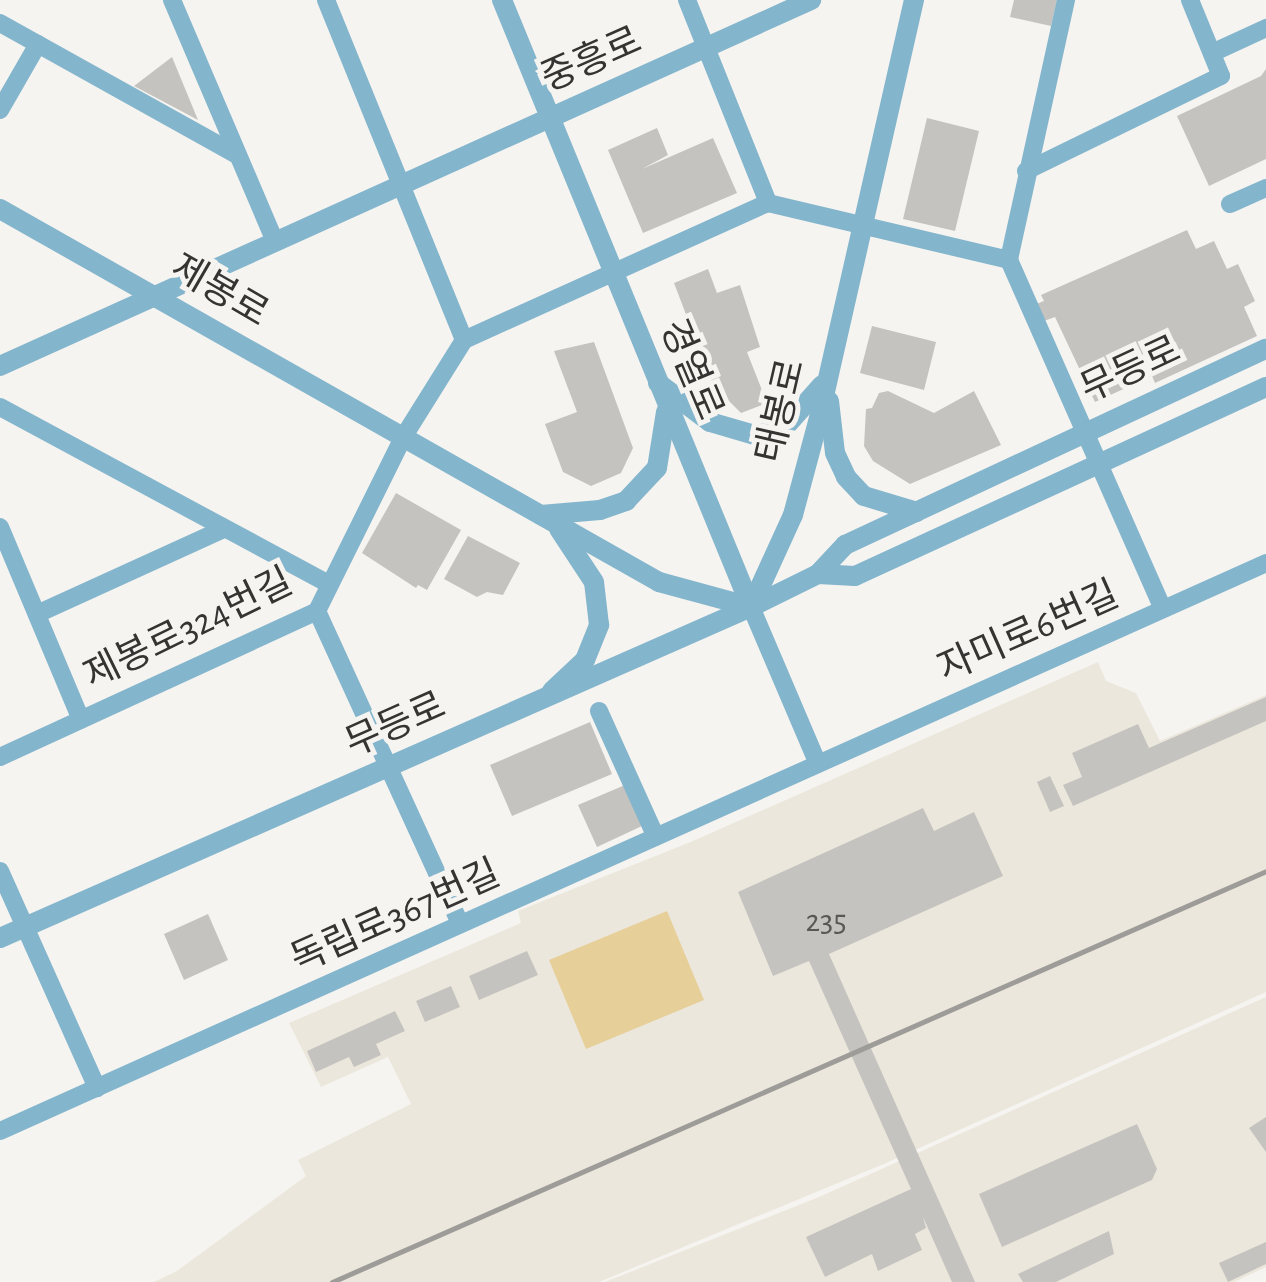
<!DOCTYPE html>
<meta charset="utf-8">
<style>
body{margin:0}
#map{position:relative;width:1266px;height:1282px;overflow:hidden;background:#f6f4f0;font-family:"Alegreya Sans","Noto Sans KR",sans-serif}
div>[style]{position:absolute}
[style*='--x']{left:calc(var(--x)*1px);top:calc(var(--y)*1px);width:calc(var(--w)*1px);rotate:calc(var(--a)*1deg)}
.built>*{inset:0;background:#ece7dc}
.green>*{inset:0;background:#e7cf9a}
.building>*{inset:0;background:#c5c3bf}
.minor>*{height:18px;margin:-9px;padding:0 9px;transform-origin:9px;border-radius:9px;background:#83b5cd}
.tertiary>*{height:20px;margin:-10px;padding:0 10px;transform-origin:10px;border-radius:10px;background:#83b5cd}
.rail>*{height:5px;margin:-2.5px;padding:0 2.5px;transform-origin:2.5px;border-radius:2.5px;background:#9d9c99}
span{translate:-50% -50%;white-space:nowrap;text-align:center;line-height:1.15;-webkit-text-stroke:10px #f6f4f0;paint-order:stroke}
.number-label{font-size:32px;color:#595855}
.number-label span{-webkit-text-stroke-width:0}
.street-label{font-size:38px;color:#353432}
</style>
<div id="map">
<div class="built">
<div style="clip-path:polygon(1098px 662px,1106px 681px,1136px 693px,1160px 741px,1266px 695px,1266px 992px,886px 1163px,599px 1282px,154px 1282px,177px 1271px,306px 1176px,298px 1160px,411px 1104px,388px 1057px,321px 1087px,289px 1023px,521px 923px,518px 911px,693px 841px)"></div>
<div style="clip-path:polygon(1266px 997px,1266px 1267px,1234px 1282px,605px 1282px,819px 1197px)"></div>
</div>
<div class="green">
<div style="clip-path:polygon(667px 911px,704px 1000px,586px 1049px,549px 960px)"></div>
</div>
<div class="building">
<div style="clip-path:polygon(1014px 0,1057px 0,1051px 26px,1010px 17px)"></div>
<div style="clip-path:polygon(172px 57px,198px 120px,134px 86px)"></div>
<div style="clip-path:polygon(1266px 69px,1266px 159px,1209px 186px,1177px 116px,1261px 76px)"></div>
<div style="clip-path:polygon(927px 118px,979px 131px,955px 231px,903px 219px)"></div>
<div style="clip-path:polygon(657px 128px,668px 155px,642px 169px,713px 138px,737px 193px,643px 233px,608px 150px)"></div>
<div style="clip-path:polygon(1187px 230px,1196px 249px,1214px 241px,1227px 269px,1238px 264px,1255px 301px,1244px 307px,1257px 336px,1155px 383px,1152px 376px,1095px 402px,1055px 317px,1044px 321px,1034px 305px,1044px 301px,1041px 295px)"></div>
<div style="clip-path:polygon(708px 269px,717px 293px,740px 285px,760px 347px,747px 352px,767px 403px,741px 413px,713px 385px,674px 283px)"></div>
<div style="clip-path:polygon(872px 326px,936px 342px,924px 390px,860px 373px)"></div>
<div style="clip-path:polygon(594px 342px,633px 448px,621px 473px,591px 486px,563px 472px,545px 424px,577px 412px,554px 351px)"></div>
<div style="clip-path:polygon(888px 391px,934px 413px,974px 391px,1001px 445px,910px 484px,873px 461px,864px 446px,866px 409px,872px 408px,879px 393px)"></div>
<div style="clip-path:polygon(396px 493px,461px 530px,427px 590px,418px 585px,416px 588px,362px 553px)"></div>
<div style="clip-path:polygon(468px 536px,520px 563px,503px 595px,487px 592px,477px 597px,444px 579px)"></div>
<div style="clip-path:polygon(1266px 697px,1266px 721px,1073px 806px,1063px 785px,1082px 777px,1072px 753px,1138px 724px,1149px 748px)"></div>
<div style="clip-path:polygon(590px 722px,612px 774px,512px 816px,490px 765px)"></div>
<div style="clip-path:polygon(1050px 776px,1064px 806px,1050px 812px,1037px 782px)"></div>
<div style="clip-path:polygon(625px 785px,642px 826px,597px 847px,578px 805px)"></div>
<div style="clip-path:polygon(923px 808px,934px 831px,974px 812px,1003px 876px,829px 954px,975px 1282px,952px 1282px,923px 1217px,926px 1228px,915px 1234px,922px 1250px,878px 1271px,872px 1254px,825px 1277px,806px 1237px,911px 1189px,809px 961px,773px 976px,738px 892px)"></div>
<div style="clip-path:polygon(208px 914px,228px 960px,184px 980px,164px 934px)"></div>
<div style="clip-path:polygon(527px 951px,538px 975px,479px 1000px,469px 976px)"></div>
<div style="clip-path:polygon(451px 986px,460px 1007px,425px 1022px,416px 1001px)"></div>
<div style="clip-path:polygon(395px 1011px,405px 1031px,376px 1044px,381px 1055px,354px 1067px,349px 1057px,316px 1072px,307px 1051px)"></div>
<div style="clip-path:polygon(1266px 1117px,1266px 1152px,1249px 1128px)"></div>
<div style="clip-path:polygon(1137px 1124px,1157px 1169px,1152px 1180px,1002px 1247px,979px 1194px)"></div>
<div style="clip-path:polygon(1109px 1231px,1114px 1254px,1056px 1282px,1023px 1282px,1018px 1274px)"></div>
<div style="clip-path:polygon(1266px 1242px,1266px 1264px,1228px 1282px,1219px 1263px)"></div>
</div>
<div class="minor">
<div style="--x:172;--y:0;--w:263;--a:66.9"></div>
<div style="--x:326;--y:0;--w:367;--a:67.9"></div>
<div style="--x:687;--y:0;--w:219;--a:68.2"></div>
<div style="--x:1066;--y:0;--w:266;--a:102.4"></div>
<div style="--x:1009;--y:260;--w:381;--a:66.2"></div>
<div style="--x:0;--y:23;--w:271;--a:29.1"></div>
<div style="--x:1212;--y:53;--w:60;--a:-24.8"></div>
<div style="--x:0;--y:110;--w:76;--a:-60.1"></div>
<div style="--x:1026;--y:171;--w:217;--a:-26"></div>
<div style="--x:1221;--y:76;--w:82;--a:-112.2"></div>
<div style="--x:768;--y:203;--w:248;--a:13.3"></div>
<div style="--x:1230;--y:204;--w:39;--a:-24"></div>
<div style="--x:464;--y:340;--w:333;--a:-24.3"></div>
<div style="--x:0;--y:407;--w:371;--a:28.3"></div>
<div style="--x:0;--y:527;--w:209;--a:67.2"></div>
<div style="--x:751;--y:607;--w:168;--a:66.9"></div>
<div style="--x:317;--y:611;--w:344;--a:65.4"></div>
<div style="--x:37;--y:614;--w:202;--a:-24.5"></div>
<div style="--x:599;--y:711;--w:138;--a:65.7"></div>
<div style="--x:0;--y:757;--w:349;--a:-24.7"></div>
<div style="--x:317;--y:611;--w:195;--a:-63.6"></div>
<div style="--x:404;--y:436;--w:113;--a:-58"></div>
<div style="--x:0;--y:871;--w:238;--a:65.9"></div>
<div style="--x:0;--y:1131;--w:1388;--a:-24.16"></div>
</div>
<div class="tertiary">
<div style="--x:502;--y:0;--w:656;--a:67.7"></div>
<div style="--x:0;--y:209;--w:757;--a:29.51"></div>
<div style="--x:659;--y:582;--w:95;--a:15.2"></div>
<div style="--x:0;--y:366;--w:890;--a:-24.29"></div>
<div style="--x:658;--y:383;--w:65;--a:36.9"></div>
<div style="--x:710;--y:422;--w:47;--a:16.1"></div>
<div style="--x:755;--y:435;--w:30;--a:-14"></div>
<div style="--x:784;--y:428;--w:57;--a:-48.5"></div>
<div style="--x:829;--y:401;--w:52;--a:83.4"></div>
<div style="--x:835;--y:453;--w:26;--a:65"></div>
<div style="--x:846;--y:477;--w:26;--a:47"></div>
<div style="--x:864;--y:496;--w:55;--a:16.8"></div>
<div style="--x:541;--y:515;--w:59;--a:-4.8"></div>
<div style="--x:600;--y:510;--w:28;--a:-19"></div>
<div style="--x:626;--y:501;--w:45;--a:-46.8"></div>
<div style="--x:657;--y:468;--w:57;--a:-80.9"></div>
<div style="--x:818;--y:574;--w:37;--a:3"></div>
<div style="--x:855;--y:576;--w:452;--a:-24.7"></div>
<div style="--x:751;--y:607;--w:101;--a:-65.5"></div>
<div style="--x:793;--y:515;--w:100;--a:-75"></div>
<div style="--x:819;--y:418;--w:429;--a:-77.2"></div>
<div style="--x:552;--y:691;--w:45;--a:-43.2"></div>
<div style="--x:585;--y:660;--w:38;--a:-68"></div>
<div style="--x:599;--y:625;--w:43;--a:-96.6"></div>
<div style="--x:594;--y:582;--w:64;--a:-123.4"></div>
<div style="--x:0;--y:938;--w:821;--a:-23.79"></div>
<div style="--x:751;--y:607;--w:75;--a:-26.2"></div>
<div style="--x:818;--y:574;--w:40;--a:-47"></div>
<div style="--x:845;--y:545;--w:464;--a:-25"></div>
</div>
<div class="rail">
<div style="--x:332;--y:1282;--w:1020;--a:-23.75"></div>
</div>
<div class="number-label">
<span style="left:826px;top:921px">235</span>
</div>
<div class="street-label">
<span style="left:592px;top:61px;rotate:-24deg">중흥로</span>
<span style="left:219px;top:292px;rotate:30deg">제봉로</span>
<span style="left:690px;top:370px;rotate:67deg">경열로</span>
<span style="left:1131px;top:371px;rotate:-25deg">무등로</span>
<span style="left:782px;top:411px;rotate:-77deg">태봉로</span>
<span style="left:189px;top:630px;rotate:-26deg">제봉로324번길</span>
<span style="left:1029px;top:633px;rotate:-24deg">자미로6번길</span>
<span style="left:396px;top:726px;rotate:-24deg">무등로</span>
<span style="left:396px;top:918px;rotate:-24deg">독립로367번길</span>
</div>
</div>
